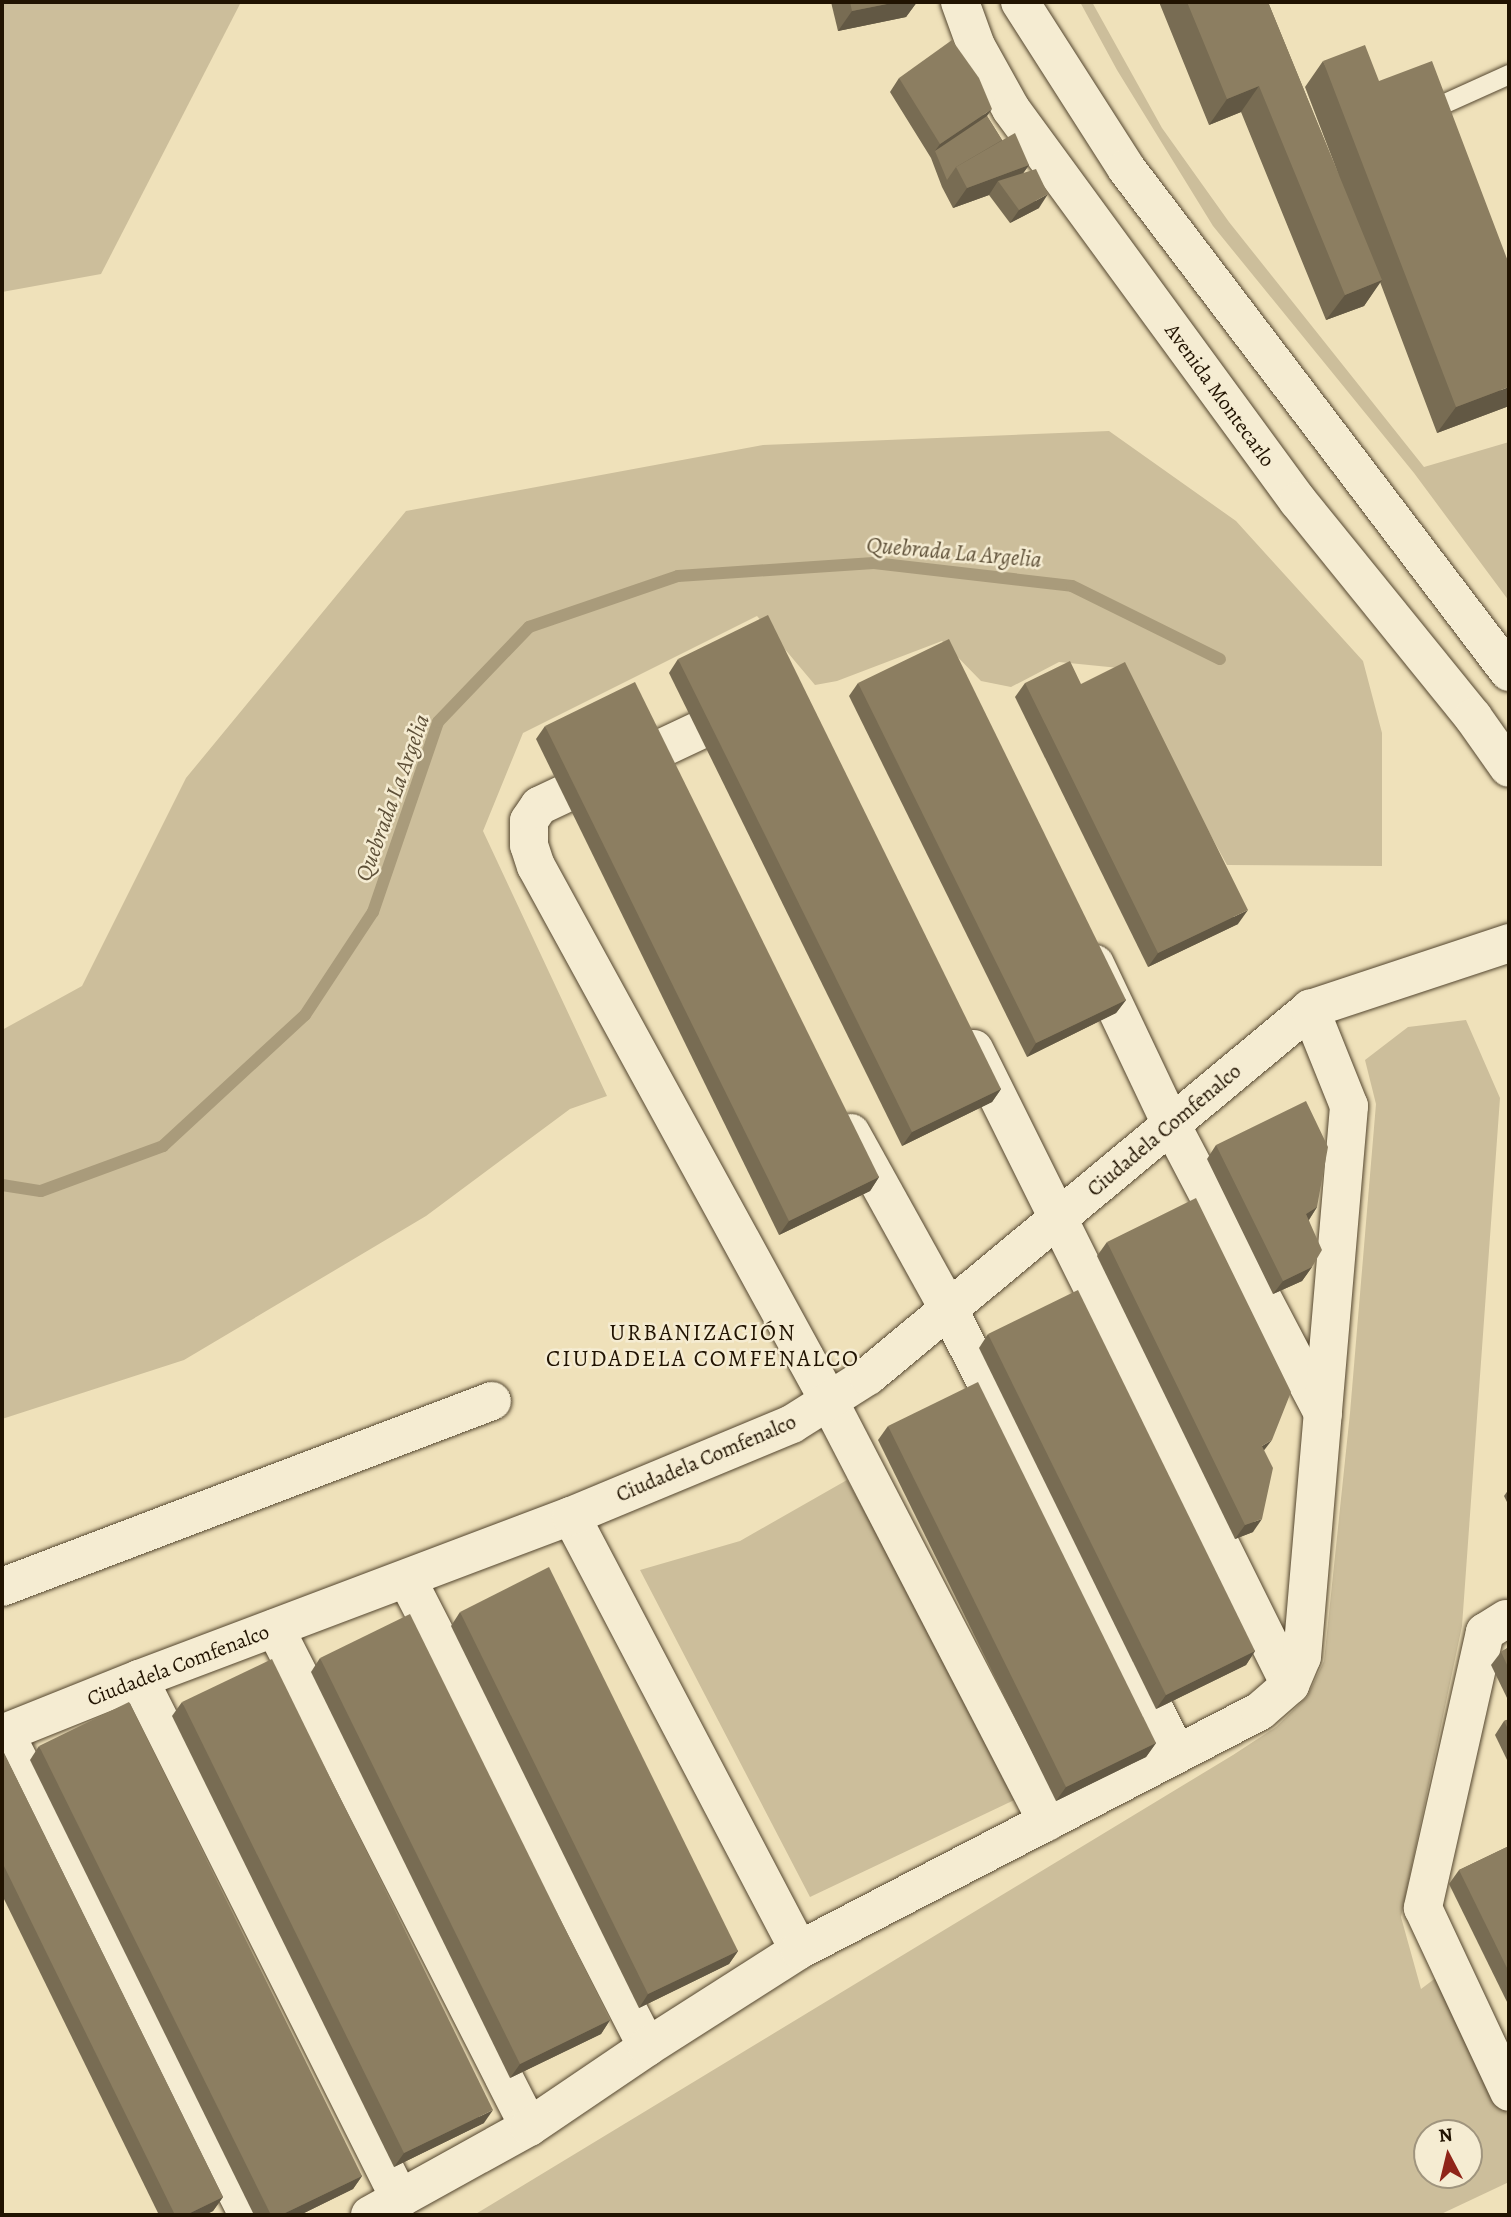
<!DOCTYPE html>
<meta charset="utf-8">
<style>
body{margin:0}
#map{position:relative;width:1511px;height:2217px;overflow:hidden;background:#efe1ba;font-family:Alegreya,serif}
div>[style]{position:absolute}
[style*='--x']{left:calc(var(--x)*1px);top:calc(var(--y)*1px);width:calc(var(--w)*1px);rotate:calc(var(--a)*1deg)}
.green>*{inset:0;background:#ccbe9b}
.stream>*{height:12px;margin:-6px;padding:0 6px;transform-origin:6px;border-radius:6px;background:#a99b7b}
.roads{filter:drop-shadow(0 0 2px #54462f) drop-shadow(0 0 2px #54462f)}
.lane>*{height:19px;margin:-9.5px;padding:0 9.5px;transform-origin:9.5px;border-radius:9.5px;background:#f5ecd2}
.street>*{height:38px;margin:-19px;padding:0 19px;transform-origin:19px;border-radius:19px;background:#f5ecd2}
.secondary>*{height:38px;margin:-19px;padding:0 19px;transform-origin:19px;border-radius:19px;background:#f5ecd2}
.wall>*{inset:0;background:#786c53}
.shaded-wall>*{inset:0;background:#625844}
.building>*{inset:0;background:#8c7e61}
span{translate:-50% -50%;white-space:nowrap;text-align:center;line-height:1.15;-webkit-text-stroke:5px #f5ecd2;paint-order:stroke}
.street-label{font-size:21px;color:#211301}
.water-label{font-size:23px;color:#5e5038;font-style:italic}
.neighbourhood-label{font-size:23px;color:#211301;letter-spacing:2px}
.frame{position:absolute;inset:0;border:4px solid #211301;pointer-events:none}
.north{position:absolute;left:1413px;top:2119px;width:70px;height:70px;box-sizing:border-box;background:#f5ecd2;border:2px solid #a0957e;border-radius:50%;rotate:353deg;font-size:19px;font-weight:700;line-height:28px;text-align:center;color:#211301}
.north::after{content:'';display:block;margin:auto;width:24px;height:32px;background:#8f2418;clip-path:polygon(50% 0,100% 100%,50% 72%,0 100%)}
</style>
<div id="map">
<div class="green">
<div style="clip-path:polygon(2px 2px,241px 2px,101px 274px,2px 292px)"></div>
<div style="clip-path:polygon(1080px 2px,1092px 2px,1162px 128px,1229px 222px,1424px 467px,1509px 442px,1509px 601px,1414px 473px,1213px 226px,1117px 70px)"></div>
<div style="clip-path:polygon(1109px 431px,1236px 521px,1363px 661px,1382px 733px,1382px 866px,1227px 865px,1119px 668px,1059px 662px,1011px 687px,981px 681px,942px 641px,837px 681px,815px 685px,757px 616px,523px 733px,483px 831px,607px 1096px,570px 1109px,426px 1216px,184px 1360px,2px 1419px,2px 1030px,82px 986px,186px 778px,406px 511px,763px 445px)"></div>
<div style="clip-path:polygon(evenodd,1466px 1020px,1500px 1098px,1462px 1626px,1401px 1917px,1421px 1989px,1441px 1974px,1509px 2118px,1509px 2182px,1439px 2215px,474px 2215px,1233px 1755px,1276px 1727px,1307px 1697px,1324px 1661px,1350px 1413px,1376px 1104px,1365px 1060px,1408px 1027px,1466px 1020px,1427px 2133px,1469px 2133px,1469px 2175px,1427px 2175px,1427px 2133px)"></div>
<div style="clip-path:polygon(847px 1480px,1023px 1796px,810px 1897px,640px 1570px,740px 1541px)"></div>
</div>
<div class="stream">
<div style="--x:2;--y:1185;--w:39;--a:9"></div>
<div style="--x:41;--y:1191;--w:130;--a:-20.2"></div>
<div style="--x:163;--y:1146;--w:193;--a:-42.7"></div>
<div style="--x:305;--y:1015;--w:123;--a:-56.6"></div>
<div style="--x:373;--y:912;--w:201;--a:-71.1"></div>
<div style="--x:438;--y:722;--w:132;--a:-46.2"></div>
<div style="--x:529;--y:627;--w:157;--a:-18.9"></div>
<div style="--x:678;--y:576;--w:196;--a:-3.8"></div>
<div style="--x:874;--y:563;--w:199;--a:6.6"></div>
<div style="--x:1072;--y:586;--w:165;--a:26.3"></div>
</div>
<div class="roads">
<div class="lane">
<div style="--x:1438;--y:106;--w:78;--a:-24.3"></div>
</div>
<div class="street">
<div style="--x:732;--y:715;--w:213;--a:154.8"></div>
<div style="--x:539;--y:806;--w:18;--a:124"></div>
<div style="--x:529;--y:821;--w:24;--a:90"></div>
<div style="--x:529;--y:845;--w:22;--a:72"></div>
<div style="--x:536;--y:866;--w:610;--a:61.29"></div>
<div style="--x:829;--y:1401;--w:474;--a:62.6"></div>
<div style="--x:1095;--y:964;--w:177;--a:64.6"></div>
<div style="--x:1171;--y:1124;--w:327;--a:62.3"></div>
<div style="--x:974;--y:1049;--w:710;--a:63.58"></div>
<div style="--x:851;--y:1133;--w:202;--a:61"></div>
<div style="--x:949;--y:1310;--w:499;--a:62.8"></div>
<div style="--x:571;--y:1516;--w:490;--a:62.3"></div>
<div style="--x:407;--y:1579;--w:526;--a:62.85"></div>
<div style="--x:2;--y:1587;--w:524;--a:-20.79"></div>
<div style="--x:1506;--y:1619;--w:25;--a:148"></div>
<div style="--x:1485;--y:1632;--w:283;--a:102.7"></div>
<div style="--x:1423;--y:1908;--w:203;--a:64.9"></div>
<div style="--x:275;--y:1628;--w:560;--a:63.02"></div>
<div style="--x:139;--y:1679;--w:582;--a:63.35"></div>
<div style="--x:5;--y:1733;--w:540;--a:63.25"></div>
<div style="--x:2;--y:1734;--w:148;--a:-21.9"></div>
<div style="--x:139;--y:1679;--w:462;--a:-20.7"></div>
<div style="--x:571;--y:1516;--w:239;--a:-22.6"></div>
<div style="--x:792;--y:1424;--w:90;--a:-32.3"></div>
<div style="--x:868;--y:1376;--w:575;--a:-39.7"></div>
<div style="--x:1310;--y:1009;--w:210;--a:-18.3"></div>
<div style="--x:370;--y:2215;--w:182;--a:-29"></div>
<div style="--x:529;--y:2127;--w:143;--a:-34.1"></div>
<div style="--x:647;--y:2047;--w:180;--a:-32.5"></div>
<div style="--x:799;--y:1950;--w:519;--a:-27.4"></div>
<div style="--x:1260;--y:1711;--w:40;--a:-41"></div>
<div style="--x:1290;--y:1685;--w:30;--a:-67"></div>
<div style="--x:1302;--y:1657;--w:553;--a:-85.12"></div>
<div style="--x:1349;--y:1106;--w:105;--a:-111.9"></div>
</div>
<div class="secondary">
<div style="--x:960;--y:2;--w:47;--a:70"></div>
<div style="--x:976;--y:46;--w:72;--a:60.9"></div>
<div style="--x:1011;--y:109;--w:486;--a:53.8"></div>
<div style="--x:1298;--y:501;--w:278;--a:51"></div>
<div style="--x:1473;--y:717;--w:62;--a:54.8"></div>
<div style="--x:1020;--y:2;--w:197;--a:57.4"></div>
<div style="--x:1126;--y:168;--w:633;--a:52.77"></div>
</div>
</div>
<div class="wall">
<div style="clip-path:polygon(831px 2px,917px 2px,906px 17px,838px 31px)"></div>
<div style="clip-path:polygon(1159px 2px,1268px 2px,1339px 176px,1305px 87px,1323px 61px,1509px 406px,1437px 433px,1380px 282px,1364px 306px,1326px 320px,1241px 112px,1209px 125px)"></div>
<div style="clip-path:polygon(899px 78px,987px 116px,1002px 140px,1029px 165px,1023px 173px,1039px 208px,1010px 223px,989px 195px,953px 208px,942px 187px,931px 158px,890px 92px)"></div>
<div style="clip-path:polygon(678px 659px,1001px 1089px,992px 1102px,902px 1146px,669px 673px)"></div>
<div style="clip-path:polygon(858px 683px,1126px 1000px,1116px 1013px,1027px 1057px,849px 696px)"></div>
<div style="clip-path:polygon(1025px 683px,1081px 684px,1238px 924px,1148px 967px,1015px 697px)"></div>
<div style="clip-path:polygon(545px 726px,879px 1177px,870px 1191px,779px 1235px,536px 739px)"></div>
<div style="clip-path:polygon(1216px 1145px,1317px 1207px,1309px 1220px,1312px 1267px,1302px 1281px,1273px 1294px,1207px 1159px)"></div>
<div style="clip-path:polygon(1107px 1242px,1264px 1450px,1253px 1532px,1235px 1539px,1097px 1256px)"></div>
<div style="clip-path:polygon(988px 1334px,1255px 1651px,1246px 1665px,1156px 1709px,979px 1348px)"></div>
<div style="clip-path:polygon(888px 1426px,1156px 1743px,1146px 1757px,1056px 1801px,878px 1440px)"></div>
<div style="clip-path:polygon(1509px 1489px,1509px 1506px,1504px 1496px)"></div>
<div style="clip-path:polygon(460px 1612px,738px 1951px,729px 1964px,639px 2008px,451px 1626px)"></div>
<div style="clip-path:polygon(1509px 1647px,1509px 1702px,1491px 1665px,1501px 1652px)"></div>
<div style="clip-path:polygon(320px 1658px,610px 2020px,601px 2034px,510px 2078px,311px 1672px)"></div>
<div style="clip-path:polygon(182px 1702px,484px 2123px,394px 2167px,172px 1716px)"></div>
<div style="clip-path:polygon(1509px 1719px,1509px 1764px,1495px 1735px,1504px 1721px)"></div>
<div style="clip-path:polygon(39px 1746px,362px 2176px,353px 2189px,300px 2215px,254px 2215px,30px 1760px)"></div>
<div style="clip-path:polygon(2px 1749px,223px 2197px,213px 2211px,205px 2215px,159px 2215px,2px 1895px)"></div>
<div style="clip-path:polygon(1509px 1846px,1509px 2006px,1449px 1884px,1459px 1870px)"></div>
</div>
<div class="shaded-wall">
<div style="clip-path:polygon(897px 2px,917px 2px,906px 17px,838px 31px,852px 11px)"></div>
<div style="clip-path:polygon(1259px 86px,1241px 112px,1209px 125px,1227px 99px)"></div>
<div style="clip-path:polygon(992px 109px,982px 123px,935px 151px,940px 144px)"></div>
<div style="clip-path:polygon(1029px 165px,1015px 185px,998px 181px,989px 195px,953px 208px,967px 188px)"></div>
<div style="clip-path:polygon(1048px 194px,1039px 208px,1010px 223px,1019px 210px)"></div>
<div style="clip-path:polygon(1382px 280px,1364px 306px,1326px 320px,1345px 295px)"></div>
<div style="clip-path:polygon(1509px 387px,1509px 406px,1437px 433px,1456px 407px)"></div>
<div style="clip-path:polygon(1248px 910px,1238px 924px,1148px 967px,1158px 953px)"></div>
<div style="clip-path:polygon(1126px 1000px,1116px 1013px,1027px 1057px,1036px 1043px)"></div>
<div style="clip-path:polygon(1001px 1089px,992px 1102px,902px 1146px,912px 1132px)"></div>
<div style="clip-path:polygon(879px 1177px,870px 1191px,779px 1235px,789px 1221px)"></div>
<div style="clip-path:polygon(1317px 1207px,1308px 1221px,1306px 1214px)"></div>
<div style="clip-path:polygon(1312px 1267px,1302px 1281px,1273px 1294px,1283px 1281px)"></div>
<div style="clip-path:polygon(1272px 1440px,1262px 1453px,1262px 1446px)"></div>
<div style="clip-path:polygon(1262px 1519px,1253px 1532px,1235px 1539px,1245px 1525px)"></div>
<div style="clip-path:polygon(1255px 1651px,1246px 1665px,1156px 1709px,1166px 1695px)"></div>
<div style="clip-path:polygon(1156px 1743px,1146px 1757px,1056px 1801px,1066px 1787px)"></div>
<div style="clip-path:polygon(738px 1951px,729px 1964px,639px 2008px,648px 1994px)"></div>
<div style="clip-path:polygon(610px 2020px,601px 2034px,510px 2078px,520px 2064px)"></div>
<div style="clip-path:polygon(493px 2110px,484px 2123px,394px 2167px,404px 2153px)"></div>
<div style="clip-path:polygon(362px 2176px,353px 2189px,300px 2215px,281px 2215px)"></div>
<div style="clip-path:polygon(223px 2197px,213px 2211px,205px 2215px,186px 2215px)"></div>
</div>
<div class="building">
<div style="clip-path:polygon(850px 2px,897px 2px,852px 11px)"></div>
<div style="clip-path:polygon(1187px 2px,1268px 2px,1382px 280px,1345px 295px,1259px 86px,1227px 99px)"></div>
<div style="clip-path:polygon(952px 40px,979px 78px,992px 109px,940px 144px,899px 78px)"></div>
<div style="clip-path:polygon(1365px 45px,1379px 81px,1432px 61px,1509px 264px,1509px 387px,1456px 407px,1323px 61px)"></div>
<div style="clip-path:polygon(987px 116px,1002px 140px,956px 167px,947px 180px,935px 151px)"></div>
<div style="clip-path:polygon(1015px 133px,1029px 165px,967px 188px,956px 167px)"></div>
<div style="clip-path:polygon(1036px 169px,1048px 194px,1019px 210px,998px 181px)"></div>
<div style="clip-path:polygon(768px 615px,1001px 1089px,912px 1132px,678px 659px)"></div>
<div style="clip-path:polygon(949px 639px,1126px 1000px,1036px 1043px,858px 683px)"></div>
<div style="clip-path:polygon(1070px 661px,1081px 684px,1125px 662px,1248px 910px,1158px 953px,1025px 683px)"></div>
<div style="clip-path:polygon(635px 682px,879px 1177px,789px 1221px,545px 726px)"></div>
<div style="clip-path:polygon(1306px 1101px,1328px 1147px,1317px 1207px,1306px 1214px,1322px 1250px,1312px 1267px,1283px 1281px,1216px 1145px)"></div>
<div style="clip-path:polygon(1196px 1198px,1291px 1392px,1272px 1440px,1262px 1446px,1273px 1468px,1262px 1519px,1245px 1525px,1107px 1242px)"></div>
<div style="clip-path:polygon(1078px 1290px,1255px 1651px,1166px 1695px,988px 1334px)"></div>
<div style="clip-path:polygon(978px 1382px,1156px 1743px,1066px 1787px,888px 1426px)"></div>
<div style="clip-path:polygon(549px 1567px,738px 1951px,648px 1994px,460px 1612px)"></div>
<div style="clip-path:polygon(410px 1614px,610px 2020px,520px 2064px,320px 1658px)"></div>
<div style="clip-path:polygon(1509px 1647px,1509px 1669px,1501px 1652px)"></div>
<div style="clip-path:polygon(272px 1659px,493px 2110px,404px 2153px,182px 1702px)"></div>
<div style="clip-path:polygon(129px 1702px,362px 2176px,281px 2215px,271px 2215px,39px 1746px)"></div>
<div style="clip-path:polygon(1509px 1719px,1509px 1731px,1504px 1721px)"></div>
<div style="clip-path:polygon(2px 1749px,223px 2197px,186px 2215px,175px 2215px,2px 1862px)"></div>
<div style="clip-path:polygon(1509px 1846px,1509px 1972px,1459px 1870px)"></div>
</div>
<div class="street-label">
<span style="left:1220px;top:395px;rotate:54deg">Avenida Montecarlo</span>
<span style="left:1164px;top:1130px;rotate:-40deg">Ciudadela Comfenalco</span>
<span style="left:706px;top:1458px;rotate:-23deg">Ciudadela Comfenalco</span>
<span style="left:178px;top:1665px;rotate:-21deg">Ciudadela Comfenalco</span>
</div>
<div class="water-label">
<span style="left:954px;top:553px;rotate:5deg">Quebrada La Argelia</span>
<span style="left:393px;top:798px;rotate:-70deg">Quebrada La Argelia</span>
</div>
<div class="neighbourhood-label">
<span style="left:703px;top:1346px">URBANIZACIÓN<br>CIUDADELA COMFENALCO</span>
</div>
<div class="frame"></div>
<div class="north">N</div>
</div>
